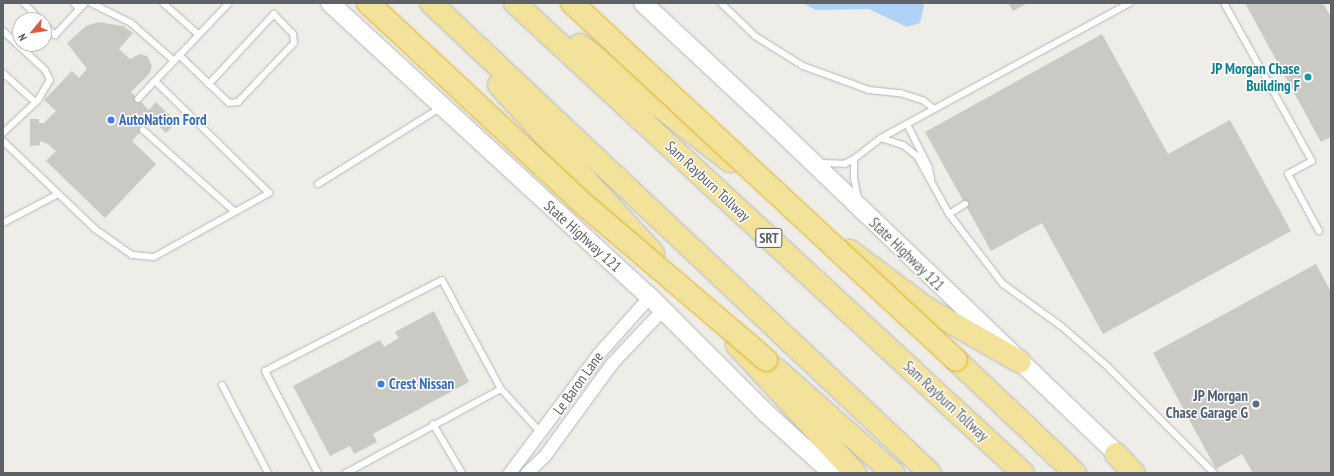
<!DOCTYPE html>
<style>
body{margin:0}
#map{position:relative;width:1334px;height:476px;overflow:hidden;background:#efede7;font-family:"PT Sans Narrow",sans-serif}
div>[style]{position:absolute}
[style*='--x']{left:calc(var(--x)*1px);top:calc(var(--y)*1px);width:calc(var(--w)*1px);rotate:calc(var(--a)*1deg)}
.water>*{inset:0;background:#afd2f6}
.building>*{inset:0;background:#cac9c3}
.roads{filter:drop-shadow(0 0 1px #b4b6ba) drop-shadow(0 0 1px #b4b6ba)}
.service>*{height:6px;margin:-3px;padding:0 3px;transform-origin:3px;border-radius:3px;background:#fff}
.minor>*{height:12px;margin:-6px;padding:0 6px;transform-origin:6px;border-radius:6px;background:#fff}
.secondary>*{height:18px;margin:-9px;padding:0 9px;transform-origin:9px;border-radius:9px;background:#fff}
.motorway>*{height:22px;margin:-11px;padding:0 11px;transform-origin:11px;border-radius:11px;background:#f2e29a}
.bridges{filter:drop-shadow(0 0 1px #ddaf19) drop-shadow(0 0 1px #ddaf19)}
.motorway-bridge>*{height:22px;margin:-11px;padding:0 11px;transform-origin:11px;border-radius:11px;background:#f2e29a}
.dots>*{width:11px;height:11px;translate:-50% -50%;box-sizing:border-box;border:2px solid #fff;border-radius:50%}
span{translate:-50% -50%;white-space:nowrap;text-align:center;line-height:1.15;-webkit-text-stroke:3px #fff;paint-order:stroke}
.shield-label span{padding:1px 3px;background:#fff;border:1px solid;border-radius:3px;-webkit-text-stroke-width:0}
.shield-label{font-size:14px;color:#5e6165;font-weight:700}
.culture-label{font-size:15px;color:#0d838f;font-weight:700}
.right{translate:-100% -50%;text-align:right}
.shop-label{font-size:15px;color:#366cbe;font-weight:700}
.left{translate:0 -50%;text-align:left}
.street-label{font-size:15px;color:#5e6165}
.service-label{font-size:15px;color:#4e5e75;font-weight:700}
.frame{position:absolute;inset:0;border:4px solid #5e6165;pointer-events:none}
.north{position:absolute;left:12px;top:12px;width:40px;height:40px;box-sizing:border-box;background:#fff;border:1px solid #bfc0c1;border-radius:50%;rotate:241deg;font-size:11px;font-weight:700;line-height:16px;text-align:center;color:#5e6165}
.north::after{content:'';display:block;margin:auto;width:14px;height:18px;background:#d75b44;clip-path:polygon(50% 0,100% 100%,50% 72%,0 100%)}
</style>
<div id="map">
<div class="water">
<div style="clip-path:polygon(802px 3px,924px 3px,924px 5px,920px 23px,907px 27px,869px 9px,816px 10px)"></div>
</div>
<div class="building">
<div style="clip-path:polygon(1008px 3px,1028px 3px,1013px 11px)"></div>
<div style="clip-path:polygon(1245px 3px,1323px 3px,1331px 17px,1331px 137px,1321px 142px)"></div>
<div style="clip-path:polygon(98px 22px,123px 26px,133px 33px,119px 49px,130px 59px,140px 54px,147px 56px,152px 66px,150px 73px,131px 92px,149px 110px,156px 102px,177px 122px,166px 133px,152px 120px,132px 141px,156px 164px,105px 218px,46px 161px,56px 151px,48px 144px,40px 141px,40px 145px,30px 146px,30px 119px,39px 119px,39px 123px,44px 123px,56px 111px,44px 100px,72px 71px,79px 78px,87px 69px,67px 43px,86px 26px)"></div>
<div style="clip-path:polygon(1102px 34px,1168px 154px,1230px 120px,1291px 231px,1103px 334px,1042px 223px,991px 251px,925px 132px)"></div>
<div style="clip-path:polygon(1316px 264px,1331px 292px,1331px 473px,1253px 473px,1242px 454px,1216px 469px,1153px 353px)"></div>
<div style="clip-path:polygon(434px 311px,469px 382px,373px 434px,377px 442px,354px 454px,350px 446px,330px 456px,293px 386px,380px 340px,384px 347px,399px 338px,395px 332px)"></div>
</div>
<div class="roads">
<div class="service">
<div style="--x:24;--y:3;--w:23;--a:47"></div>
<div style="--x:74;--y:3;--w:8;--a:50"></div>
<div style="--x:91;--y:3;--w:45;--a:26.6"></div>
<div style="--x:131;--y:23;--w:56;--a:41.4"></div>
<div style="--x:163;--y:3;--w:47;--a:41.5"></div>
<div style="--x:721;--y:3;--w:47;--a:44.1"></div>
<div style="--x:755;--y:36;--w:57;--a:32"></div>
<div style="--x:803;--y:66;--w:70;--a:20"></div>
<div style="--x:869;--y:90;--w:31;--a:6"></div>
<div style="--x:900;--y:93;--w:25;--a:18"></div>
<div style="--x:924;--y:101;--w:13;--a:39"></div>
<div style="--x:1224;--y:3;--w:181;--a:60.9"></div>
<div style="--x:1312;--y:161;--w:27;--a:152"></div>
<div style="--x:1288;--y:174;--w:65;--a:61.5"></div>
<div style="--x:44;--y:24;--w:16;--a:45"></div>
<div style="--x:55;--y:35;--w:44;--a:-46.8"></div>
<div style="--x:3;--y:31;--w:57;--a:42.9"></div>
<div style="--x:45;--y:70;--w:11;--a:63"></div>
<div style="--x:50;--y:80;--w:23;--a:121"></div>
<div style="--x:38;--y:100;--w:48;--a:136.7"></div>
<div style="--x:179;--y:55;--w:69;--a:43.8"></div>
<div style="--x:229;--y:103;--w:9;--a:-6"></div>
<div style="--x:238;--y:102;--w:81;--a:-46.5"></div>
<div style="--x:294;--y:43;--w:9;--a:-96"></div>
<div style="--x:293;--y:34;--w:28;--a:-134"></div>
<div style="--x:274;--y:14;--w:96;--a:132.9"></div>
<div style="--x:3;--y:73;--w:43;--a:42.2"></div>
<div style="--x:138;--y:99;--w:25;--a:-47"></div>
<div style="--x:907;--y:124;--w:49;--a:63.4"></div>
<div style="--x:929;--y:168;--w:11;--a:80"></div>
<div style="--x:143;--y:130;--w:123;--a:41.7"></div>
<div style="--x:881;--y:138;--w:23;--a:18"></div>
<div style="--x:903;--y:145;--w:18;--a:38"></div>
<div style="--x:917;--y:156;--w:66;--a:61.1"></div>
<div style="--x:949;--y:214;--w:88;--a:52.4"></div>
<div style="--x:1003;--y:284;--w:72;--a:35.9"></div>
<div style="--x:1061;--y:326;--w:61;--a:41"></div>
<div style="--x:1107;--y:366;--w:151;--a:45"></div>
<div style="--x:3;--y:141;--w:127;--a:43.7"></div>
<div style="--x:95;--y:229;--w:45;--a:35.1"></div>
<div style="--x:132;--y:255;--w:22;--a:5"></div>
<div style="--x:154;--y:257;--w:132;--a:-29.1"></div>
<div style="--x:269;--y:193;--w:160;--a:-135.5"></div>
<div style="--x:155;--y:81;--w:108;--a:-46.5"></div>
<div style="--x:854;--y:159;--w:19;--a:90"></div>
<div style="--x:854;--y:178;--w:20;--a:79"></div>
<div style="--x:821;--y:163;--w:23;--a:2"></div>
<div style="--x:844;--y:164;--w:11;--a:-27"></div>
<div style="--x:854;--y:159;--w:34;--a:-38"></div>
<div style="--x:881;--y:138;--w:283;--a:-28.5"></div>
<div style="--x:318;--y:184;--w:144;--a:-31.9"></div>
<div style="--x:949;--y:214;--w:19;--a:-32"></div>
<div style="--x:3;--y:223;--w:62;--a:-27.8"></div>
<div style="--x:222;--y:385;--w:99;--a:62.4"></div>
<div style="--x:433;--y:424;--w:57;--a:59.4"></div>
<div style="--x:318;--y:473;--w:115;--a:-117.5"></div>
<div style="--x:265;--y:371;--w:199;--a:-27.2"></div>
<div style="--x:442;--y:280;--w:124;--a:61.6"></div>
<div style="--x:501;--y:389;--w:59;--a:47.7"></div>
<div style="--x:346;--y:473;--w:176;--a:-28.5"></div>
</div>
<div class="minor">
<div style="--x:510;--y:473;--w:149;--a:-53.2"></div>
<div style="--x:599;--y:354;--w:76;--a:-48.2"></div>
<div style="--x:527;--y:473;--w:25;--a:-43"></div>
<div style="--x:545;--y:456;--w:114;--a:-53.9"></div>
<div style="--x:612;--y:364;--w:74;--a:-46.6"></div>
</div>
<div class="secondary">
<div style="--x:330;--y:3;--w:435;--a:42.6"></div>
<div style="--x:650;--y:297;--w:165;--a:45"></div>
<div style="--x:767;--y:414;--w:88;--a:42.2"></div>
<div style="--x:643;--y:3;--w:183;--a:43"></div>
<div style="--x:777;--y:128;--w:484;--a:43.8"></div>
</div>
<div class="motorway">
<div style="--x:431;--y:3;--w:685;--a:43.29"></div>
<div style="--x:515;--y:3;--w:692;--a:42.77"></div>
<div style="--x:580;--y:45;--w:190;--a:37.7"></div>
<div style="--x:499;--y:85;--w:228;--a:47.5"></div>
<div style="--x:850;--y:251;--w:95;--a:36.9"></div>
<div style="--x:926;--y:308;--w:108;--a:29.9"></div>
<div style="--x:737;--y:345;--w:174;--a:47.3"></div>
<div style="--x:956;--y:360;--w:164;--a:43.5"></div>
<div style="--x:776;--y:369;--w:157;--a:41.6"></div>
<div style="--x:1116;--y:454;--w:26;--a:47"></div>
</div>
</div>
<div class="bridges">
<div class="motorway-bridge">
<div style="--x:368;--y:3;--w:298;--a:43"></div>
<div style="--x:586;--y:206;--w:237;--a:40.5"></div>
<div style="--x:572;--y:3;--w:524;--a:42.91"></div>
</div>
</div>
<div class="dots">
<div style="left:1308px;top:77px;background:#0f9aa8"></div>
<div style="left:111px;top:120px;background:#3f7fe0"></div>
<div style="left:381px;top:384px;background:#3f7fe0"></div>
<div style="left:1256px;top:404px;background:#5c6f8a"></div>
</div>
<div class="shield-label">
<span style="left:769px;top:238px">SRT</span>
</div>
<div class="culture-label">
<span class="right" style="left:1300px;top:77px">JP Morgan Chase<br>Building F</span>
</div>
<div class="shop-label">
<span class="left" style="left:119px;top:120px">AutoNation Ford</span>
<span class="left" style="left:389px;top:384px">Crest Nissan</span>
</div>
<div class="street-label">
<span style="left:708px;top:181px;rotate:43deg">Sam Rayburn Tollway</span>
<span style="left:583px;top:236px;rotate:42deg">State Highway 121</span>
<span style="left:907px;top:254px;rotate:44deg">State Highway 121</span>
<span style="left:578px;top:383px;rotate:-54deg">Le Baron Lane</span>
<span style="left:946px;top:401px;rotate:43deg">Sam Rayburn Tollway</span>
</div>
<div class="service-label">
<span class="right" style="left:1248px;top:404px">JP Morgan<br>Chase Garage G</span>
</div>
<div class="frame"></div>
<div class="north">N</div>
</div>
